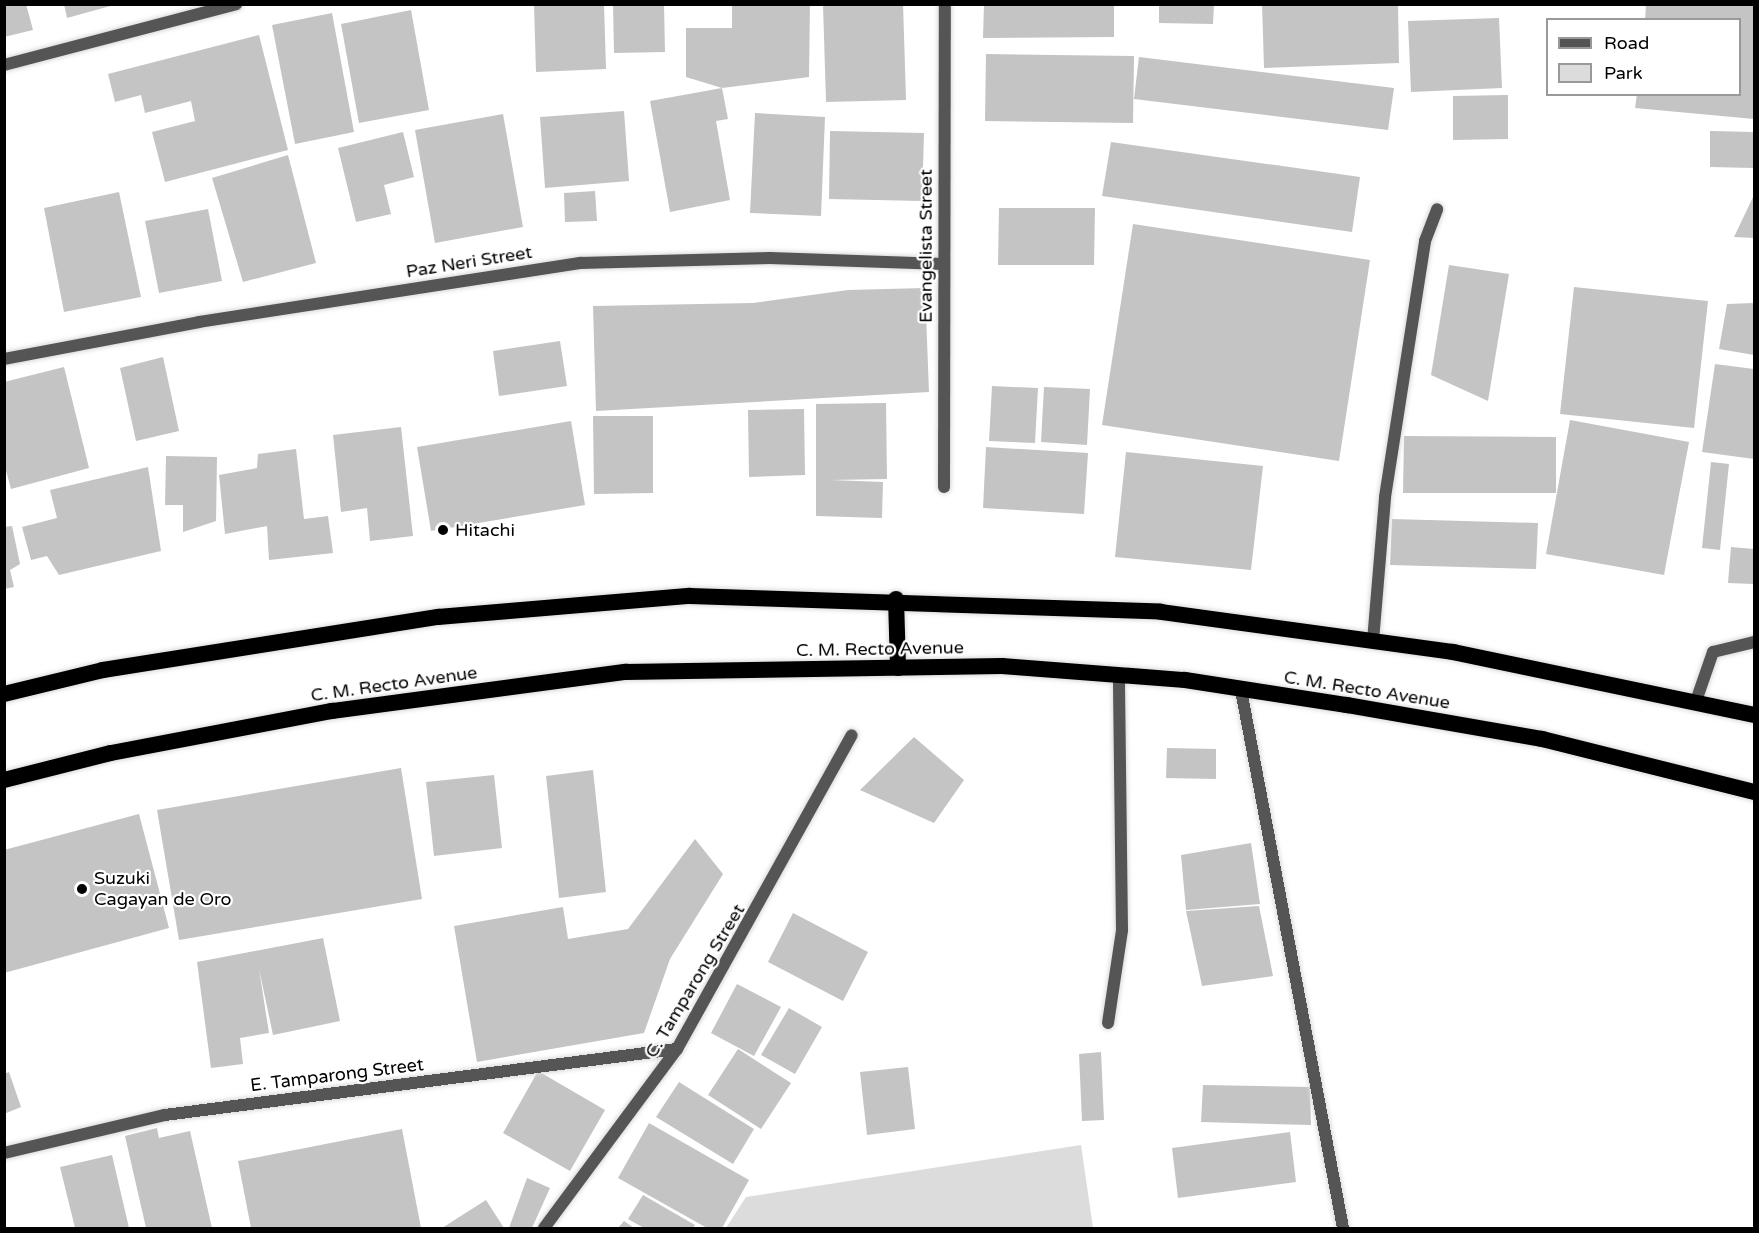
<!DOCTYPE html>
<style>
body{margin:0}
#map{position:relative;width:1759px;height:1233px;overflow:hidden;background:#fff;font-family:"Varela Round",sans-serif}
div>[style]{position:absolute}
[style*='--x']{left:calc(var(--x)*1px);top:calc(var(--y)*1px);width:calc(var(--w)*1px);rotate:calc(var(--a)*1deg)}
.green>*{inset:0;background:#dcdcdc}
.building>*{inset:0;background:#c4c4c4}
.roads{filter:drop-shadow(0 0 2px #dbdbdb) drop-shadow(0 0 2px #dbdbdb)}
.service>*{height:12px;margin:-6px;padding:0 6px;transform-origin:6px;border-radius:6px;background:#555}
.minor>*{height:12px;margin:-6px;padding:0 6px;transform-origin:6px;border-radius:6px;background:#555}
.trunk>*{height:16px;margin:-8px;padding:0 8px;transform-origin:8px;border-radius:8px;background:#000}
.dots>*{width:16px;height:16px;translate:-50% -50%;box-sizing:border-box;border:3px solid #fff;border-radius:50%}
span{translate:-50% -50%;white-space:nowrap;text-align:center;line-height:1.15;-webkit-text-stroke:4.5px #fff;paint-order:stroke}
.street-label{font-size:18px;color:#000}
.poi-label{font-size:18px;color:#000}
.left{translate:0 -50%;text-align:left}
.frame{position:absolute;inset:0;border:6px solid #000;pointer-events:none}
.legend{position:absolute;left:1546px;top:18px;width:195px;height:78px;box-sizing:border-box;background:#fff;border:2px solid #999;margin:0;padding:8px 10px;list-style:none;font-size:18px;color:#000}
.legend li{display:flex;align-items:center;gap:12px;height:30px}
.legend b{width:30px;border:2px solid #999}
</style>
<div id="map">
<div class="green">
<div style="clip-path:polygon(1081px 1145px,1093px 1228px,726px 1228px,746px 1197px)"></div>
</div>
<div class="building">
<div style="clip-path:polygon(4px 4px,26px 4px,33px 30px,4px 37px)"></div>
<div style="clip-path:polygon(64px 4px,114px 4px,114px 5px,67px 18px)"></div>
<div style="clip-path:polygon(534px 4px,604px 4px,606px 69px,536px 72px)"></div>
<div style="clip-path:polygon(613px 4px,664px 4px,665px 52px,614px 53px)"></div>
<div style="clip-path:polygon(732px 4px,810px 4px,809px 77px,722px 88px,728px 119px,716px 121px,730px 200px,670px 212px,650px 101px,722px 88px,686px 77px,686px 28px,732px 28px)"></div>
<div style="clip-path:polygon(823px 4px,903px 4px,906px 100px,826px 102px)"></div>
<div style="clip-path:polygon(984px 4px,1114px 4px,1114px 37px,983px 38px)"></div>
<div style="clip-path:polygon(1159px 4px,1214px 4px,1213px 24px,1159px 23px)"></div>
<div style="clip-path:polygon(1262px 4px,1398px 4px,1399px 63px,1264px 68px)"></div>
<div style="clip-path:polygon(1646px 4px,1754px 4px,1754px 119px,1635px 108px,1637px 94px,1740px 94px,1740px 20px,1645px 20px)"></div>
<div style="clip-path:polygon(411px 10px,429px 110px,359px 123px,341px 24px)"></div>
<div style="clip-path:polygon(332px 13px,354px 132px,295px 144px,272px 25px)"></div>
<div style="clip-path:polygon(1499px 18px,1502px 88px,1411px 92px,1408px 21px)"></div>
<div style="clip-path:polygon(259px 35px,288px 150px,165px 182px,152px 132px,195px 121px,191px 101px,145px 113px,141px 95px,115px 102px,108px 74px)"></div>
<div style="clip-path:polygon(986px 54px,1134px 56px,1133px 123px,985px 121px)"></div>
<div style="clip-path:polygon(1139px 57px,1394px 88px,1388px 130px,1134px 99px)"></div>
<div style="clip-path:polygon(1508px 95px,1508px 139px,1453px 140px,1453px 96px)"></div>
<div style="clip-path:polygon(624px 111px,629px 181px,545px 188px,540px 117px)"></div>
<div style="clip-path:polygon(755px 113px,825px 117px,821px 216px,750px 213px)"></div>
<div style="clip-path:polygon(503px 114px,523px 227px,435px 243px,415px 130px)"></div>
<div style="clip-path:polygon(830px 131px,924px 133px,922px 201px,829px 199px)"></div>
<div style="clip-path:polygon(1710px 131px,1754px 132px,1754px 168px,1710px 167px)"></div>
<div style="clip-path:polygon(403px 132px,414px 177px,384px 185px,391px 214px,356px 222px,338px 148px)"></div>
<div style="clip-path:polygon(1111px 142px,1360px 177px,1352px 232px,1102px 196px)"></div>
<div style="clip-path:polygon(288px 155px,316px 263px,243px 282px,212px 178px)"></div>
<div style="clip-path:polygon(595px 191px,597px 221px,565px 222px,564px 193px)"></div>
<div style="clip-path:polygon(119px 192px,141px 297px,64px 312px,44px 208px)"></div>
<div style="clip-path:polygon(1754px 195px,1754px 238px,1734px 237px)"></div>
<div style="clip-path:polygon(999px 208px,1095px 208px,1094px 265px,998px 265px)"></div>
<div style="clip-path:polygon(208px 209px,222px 281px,159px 293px,145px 221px)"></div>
<div style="clip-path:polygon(1133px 224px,1370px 260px,1339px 461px,1102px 425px)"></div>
<div style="clip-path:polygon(1449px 265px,1509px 274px,1488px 401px,1431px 375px)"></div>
<div style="clip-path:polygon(1574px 287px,1708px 301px,1694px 428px,1560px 414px)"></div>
<div style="clip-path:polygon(925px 288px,929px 392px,596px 411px,593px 306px,753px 303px,848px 290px)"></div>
<div style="clip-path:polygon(1754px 303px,1754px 355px,1719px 349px,1727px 304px)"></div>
<div style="clip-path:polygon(560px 341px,567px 386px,499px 396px,493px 351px)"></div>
<div style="clip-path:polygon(163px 357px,179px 431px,136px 441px,120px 368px)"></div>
<div style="clip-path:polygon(1715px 364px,1754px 369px,1754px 459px,1702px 452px)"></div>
<div style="clip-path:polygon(64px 367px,89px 468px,11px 489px,4px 463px,4px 382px)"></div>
<div style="clip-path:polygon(992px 386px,1038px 388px,1035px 443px,989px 441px)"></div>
<div style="clip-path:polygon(1044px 387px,1090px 389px,1087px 445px,1041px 442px)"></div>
<div style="clip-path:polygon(886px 403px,887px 479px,831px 480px,883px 482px,882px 518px,816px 516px,816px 404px)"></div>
<div style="clip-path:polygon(804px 409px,805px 475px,749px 477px,748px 410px)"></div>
<div style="clip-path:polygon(593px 416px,653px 416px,653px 493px,594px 494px)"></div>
<div style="clip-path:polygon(1570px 420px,1689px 442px,1664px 575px,1546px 554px)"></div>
<div style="clip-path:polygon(571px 421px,585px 505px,431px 531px,417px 447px)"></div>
<div style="clip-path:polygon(401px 427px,413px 536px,370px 541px,367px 508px,341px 512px,333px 435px)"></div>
<div style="clip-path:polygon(1404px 436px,1556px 437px,1556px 493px,1403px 493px)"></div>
<div style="clip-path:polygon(986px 447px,1088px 453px,1084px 514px,983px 508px)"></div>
<div style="clip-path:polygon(296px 449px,304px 519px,328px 516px,333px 553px,269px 560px,267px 526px,225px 534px,219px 475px,257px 468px,258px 454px)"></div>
<div style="clip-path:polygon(1126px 452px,1263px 466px,1251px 570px,1115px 557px)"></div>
<div style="clip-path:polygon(166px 456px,217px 457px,216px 521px,183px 532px,183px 505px,165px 505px)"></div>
<div style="clip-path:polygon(1711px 462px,1729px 464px,1720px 550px,1702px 548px)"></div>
<div style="clip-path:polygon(148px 467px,161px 551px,59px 575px,47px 556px,31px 560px,22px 527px,57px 518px,50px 490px)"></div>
<div style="clip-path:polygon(1392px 519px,1538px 523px,1536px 569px,1390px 565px)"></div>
<div style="clip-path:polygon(12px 526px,20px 564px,10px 570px,14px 587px,4px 589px,4px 527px)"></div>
<div style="clip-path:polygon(1731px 547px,1754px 549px,1754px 584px,1728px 583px)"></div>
<div style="clip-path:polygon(914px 737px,964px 780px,934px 823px,860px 790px)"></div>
<div style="clip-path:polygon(1167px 748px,1216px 749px,1216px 779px,1166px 778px)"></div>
<div style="clip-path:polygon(401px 768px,422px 899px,179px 940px,157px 810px)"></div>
<div style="clip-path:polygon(593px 770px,606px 892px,559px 898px,546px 776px)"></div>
<div style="clip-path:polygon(494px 775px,502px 848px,434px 856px,426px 782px)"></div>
<div style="clip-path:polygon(139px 814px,169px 928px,4px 973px,4px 850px)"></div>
<div style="clip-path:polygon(695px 839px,723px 874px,670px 959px,644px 1033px,477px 1062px,454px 926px,563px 907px,568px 939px,628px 929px)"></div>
<div style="clip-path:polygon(1251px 843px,1260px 904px,1186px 910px,1181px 855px)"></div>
<div style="clip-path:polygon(1259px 906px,1273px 976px,1202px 986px,1186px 911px)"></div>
<div style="clip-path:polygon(793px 913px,868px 952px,843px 1001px,768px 962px)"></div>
<div style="clip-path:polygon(323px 938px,340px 1021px,273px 1035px,259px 969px,269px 1033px,240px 1038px,243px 1064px,211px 1068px,197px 962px)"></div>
<div style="clip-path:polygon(737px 984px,781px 1007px,754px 1056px,711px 1033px)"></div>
<div style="clip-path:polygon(789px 1008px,822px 1027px,795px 1074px,761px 1055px)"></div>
<div style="clip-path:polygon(738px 1049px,791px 1083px,761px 1129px,708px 1095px)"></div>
<div style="clip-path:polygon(1101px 1052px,1104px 1120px,1082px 1121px,1079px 1054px)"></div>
<div style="clip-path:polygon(908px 1067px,915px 1129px,867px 1135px,860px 1072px)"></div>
<div style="clip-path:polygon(538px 1071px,605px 1110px,570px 1171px,503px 1133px)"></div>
<div style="clip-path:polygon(9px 1072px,21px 1107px,4px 1114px,4px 1074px)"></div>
<div style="clip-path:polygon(679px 1082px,754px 1129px,733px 1164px,656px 1117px)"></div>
<div style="clip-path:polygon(1203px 1085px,1310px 1087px,1311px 1125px,1201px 1122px)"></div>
<div style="clip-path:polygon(649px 1123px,749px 1180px,722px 1228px,707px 1228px,618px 1178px)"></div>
<div style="clip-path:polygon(157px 1128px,159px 1138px,190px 1131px,212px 1228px,146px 1228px,125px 1136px)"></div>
<div style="clip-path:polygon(402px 1129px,421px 1228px,251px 1228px,238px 1161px)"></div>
<div style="clip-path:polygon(1290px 1132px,1296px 1182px,1178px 1198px,1172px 1148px)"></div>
<div style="clip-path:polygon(112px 1155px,129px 1228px,75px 1228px,60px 1167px)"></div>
<div style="clip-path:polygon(527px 1178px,550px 1188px,532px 1228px,509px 1228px)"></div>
<div style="clip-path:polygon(643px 1195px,695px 1225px,693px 1228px,644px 1228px,628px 1219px)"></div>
<div style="clip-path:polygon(486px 1200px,504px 1228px,442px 1228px)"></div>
<div style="clip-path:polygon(624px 1221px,634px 1228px,618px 1228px)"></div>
</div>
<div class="roads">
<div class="service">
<div style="--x:1373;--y:641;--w:144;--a:-85.2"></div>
<div style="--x:1385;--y:497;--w:259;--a:-81.1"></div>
<div style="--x:1425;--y:241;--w:34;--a:-69"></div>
<div style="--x:1241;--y:690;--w:548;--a:79.26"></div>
<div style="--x:1696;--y:701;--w:52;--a:-70.9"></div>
<div style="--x:1713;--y:652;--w:42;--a:-13.7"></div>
<div style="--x:1108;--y:1023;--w:94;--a:-81.4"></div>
<div style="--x:1122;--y:930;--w:255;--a:-90.7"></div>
</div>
<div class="minor">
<div style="--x:4;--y:65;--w:240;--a:-14.7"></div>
<div style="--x:4;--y:359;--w:198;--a:-10.7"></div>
<div style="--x:199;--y:322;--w:386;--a:-8.8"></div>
<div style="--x:580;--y:263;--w:190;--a:-1.5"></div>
<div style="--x:770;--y:258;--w:174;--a:2"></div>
<div style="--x:944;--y:487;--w:483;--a:-89.9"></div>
<div style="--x:4;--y:1153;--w:165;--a:-13.3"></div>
<div style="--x:165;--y:1115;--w:516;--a:-7.35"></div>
<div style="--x:544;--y:1228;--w:223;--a:-53.4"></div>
<div style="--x:677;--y:1049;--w:359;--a:-60.9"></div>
</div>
<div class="trunk">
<div style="--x:896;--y:599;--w:69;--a:88.3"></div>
<div style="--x:4;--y:694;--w:102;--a:-13.6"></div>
<div style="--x:103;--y:670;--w:339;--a:-9"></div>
<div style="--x:438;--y:617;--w:253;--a:-4.8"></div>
<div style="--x:690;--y:596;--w:471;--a:1.9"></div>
<div style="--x:1161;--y:612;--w:295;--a:7.8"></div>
<div style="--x:1453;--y:652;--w:308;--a:11.8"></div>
<div style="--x:4;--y:780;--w:110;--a:-14.2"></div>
<div style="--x:111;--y:753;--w:225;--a:-10.8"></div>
<div style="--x:332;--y:711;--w:296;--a:-7.6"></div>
<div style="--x:625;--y:672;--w:377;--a:-0.9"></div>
<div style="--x:1002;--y:666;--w:184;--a:4.4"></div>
<div style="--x:1185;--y:680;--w:164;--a:8.8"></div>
<div style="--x:1347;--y:705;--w:198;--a:9.9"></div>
<div style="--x:1542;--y:739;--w:219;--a:14"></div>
</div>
</div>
<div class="dots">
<div style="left:443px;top:530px;background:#000"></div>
<div style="left:82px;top:889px;background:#000"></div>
</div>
<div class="street-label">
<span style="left:926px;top:246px;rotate:-90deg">Evangelista Street</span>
<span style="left:469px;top:262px;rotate:-9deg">Paz Neri Street</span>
<span style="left:880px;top:649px;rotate:-1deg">C. M. Recto Avenue</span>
<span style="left:394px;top:684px;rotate:-8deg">C. M. Recto Avenue</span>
<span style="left:1367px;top:690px;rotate:9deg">C. M. Recto Avenue</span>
<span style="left:695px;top:981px;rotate:-59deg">C. Tamparong Street</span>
<span style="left:337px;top:1075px;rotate:-7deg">E. Tamparong Street</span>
</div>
<div class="poi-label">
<span class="left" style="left:455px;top:530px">Hitachi</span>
<span class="left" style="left:94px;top:889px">Suzuki<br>Cagayan de Oro</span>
</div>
<div class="frame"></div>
<ul class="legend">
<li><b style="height:8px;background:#555"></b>Road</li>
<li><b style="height:16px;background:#dcdcdc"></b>Park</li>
</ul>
</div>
